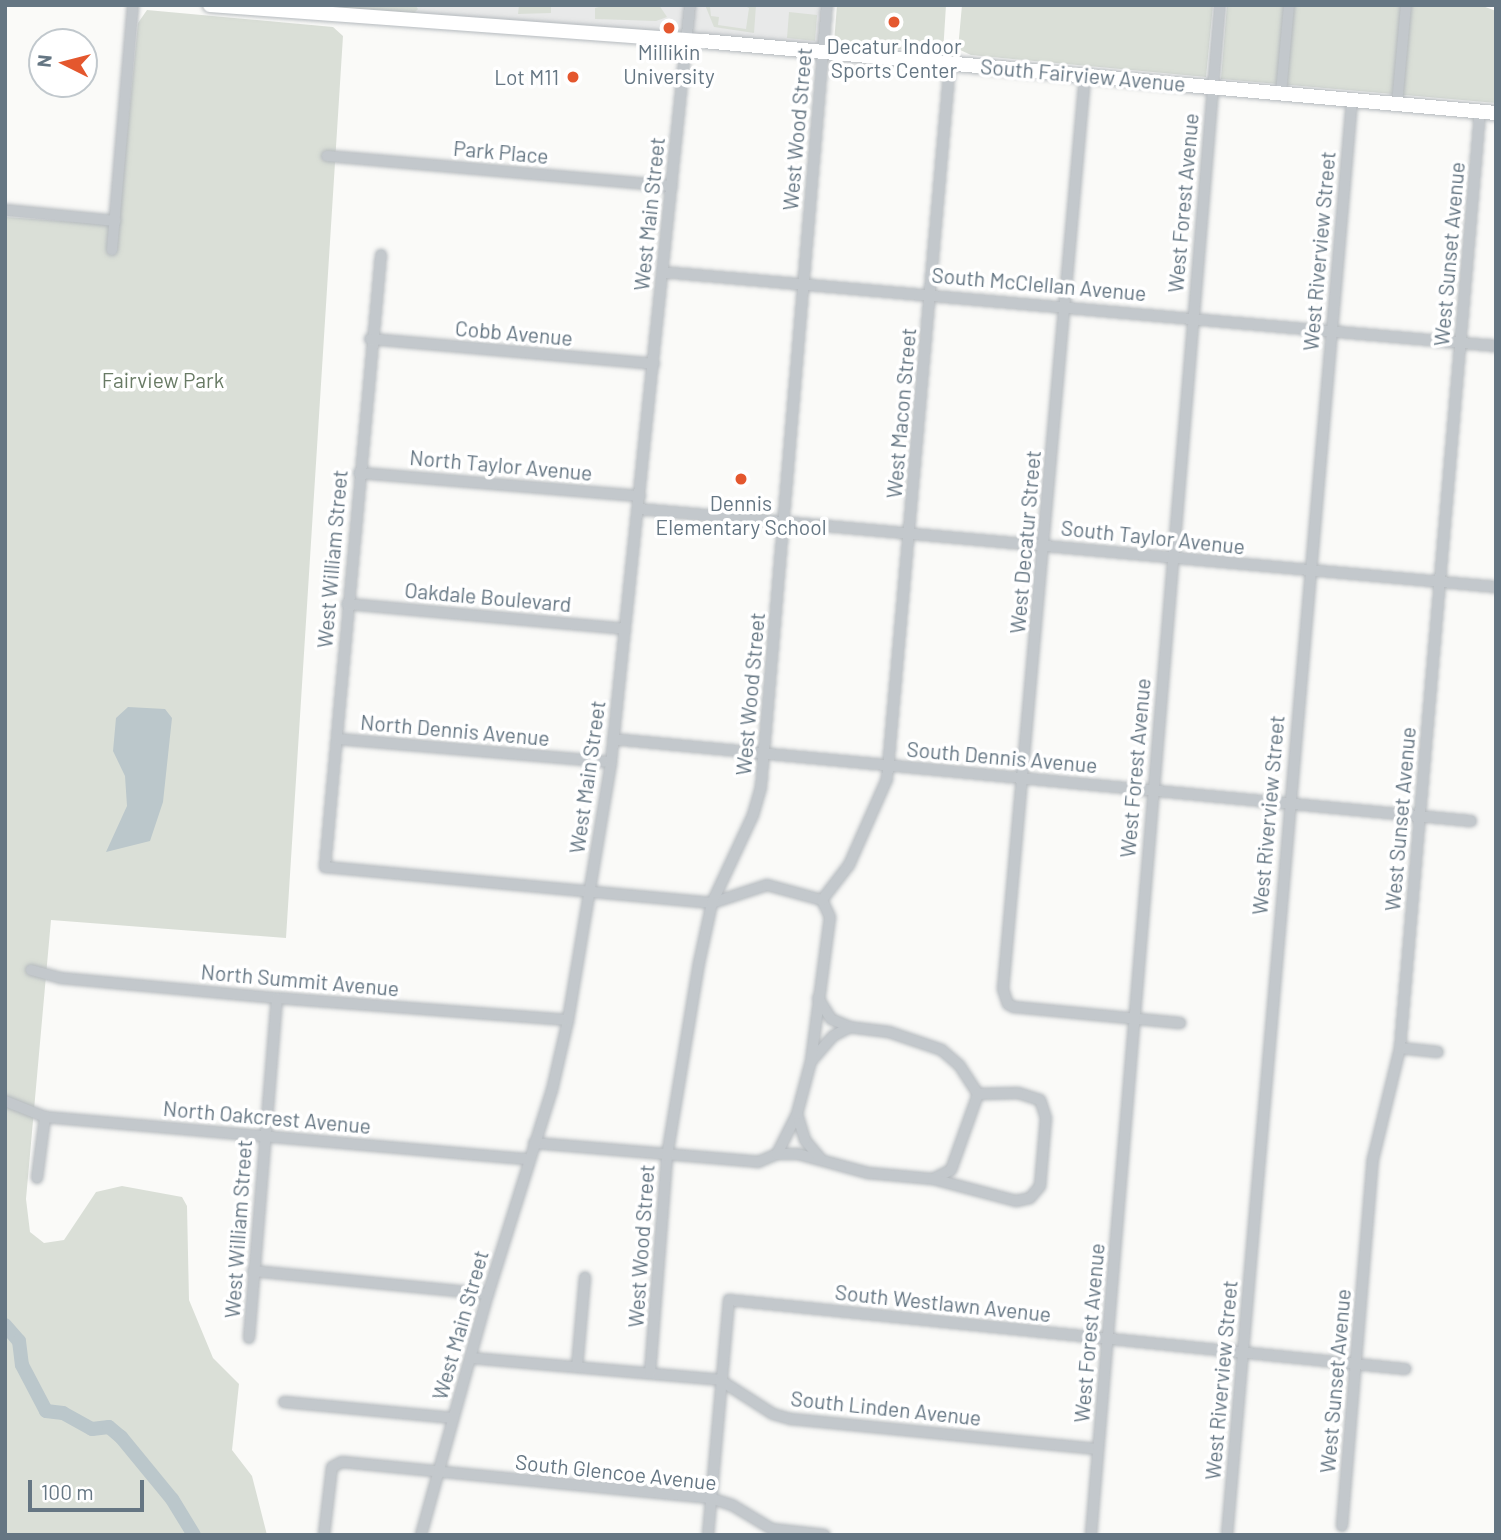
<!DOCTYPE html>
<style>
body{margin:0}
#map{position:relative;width:1501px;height:1540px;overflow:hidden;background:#fafaf8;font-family:Barlow,sans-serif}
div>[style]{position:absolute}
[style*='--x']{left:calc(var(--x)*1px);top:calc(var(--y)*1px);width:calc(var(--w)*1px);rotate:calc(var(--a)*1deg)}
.built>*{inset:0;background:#e8e9e9}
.green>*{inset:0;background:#dadfd7}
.water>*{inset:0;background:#bbc7cb}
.river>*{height:14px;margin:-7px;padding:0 7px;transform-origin:7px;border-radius:7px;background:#bbc7cb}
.roads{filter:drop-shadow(0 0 2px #b5babe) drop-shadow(0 0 2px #b5babe)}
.minor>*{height:10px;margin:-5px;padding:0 5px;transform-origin:5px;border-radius:5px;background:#c3c8cc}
.major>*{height:14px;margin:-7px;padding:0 7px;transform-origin:7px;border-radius:7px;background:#fff}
.dots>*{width:19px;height:19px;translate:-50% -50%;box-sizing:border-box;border:4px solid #fff;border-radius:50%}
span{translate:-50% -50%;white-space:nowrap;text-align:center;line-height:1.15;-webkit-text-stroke:7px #fff;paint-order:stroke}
.poi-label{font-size:21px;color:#657683}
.right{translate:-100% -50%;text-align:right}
.street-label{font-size:21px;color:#657683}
.park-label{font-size:21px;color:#687a64}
.frame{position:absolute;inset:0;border:7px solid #657683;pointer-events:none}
.north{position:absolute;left:28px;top:28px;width:70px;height:70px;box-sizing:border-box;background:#fff;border:2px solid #c1c8cd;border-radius:50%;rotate:276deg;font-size:19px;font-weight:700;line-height:28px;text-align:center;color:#657683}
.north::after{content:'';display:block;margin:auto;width:24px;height:32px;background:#e4572e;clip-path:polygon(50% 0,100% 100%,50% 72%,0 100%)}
.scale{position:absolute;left:28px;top:1480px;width:116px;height:32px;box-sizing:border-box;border:4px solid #657683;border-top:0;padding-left:9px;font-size:21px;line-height:24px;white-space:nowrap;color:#657683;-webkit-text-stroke:5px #fff;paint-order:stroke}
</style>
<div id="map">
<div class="built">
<div style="clip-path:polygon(363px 5px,827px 5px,824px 52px,472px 25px)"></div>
</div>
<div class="green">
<div style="clip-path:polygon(302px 5px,415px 5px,418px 9px,414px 13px)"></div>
<div style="clip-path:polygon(519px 5px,551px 5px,551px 13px,518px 14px)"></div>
<div style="clip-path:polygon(606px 5px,659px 5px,667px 17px,656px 21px,595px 19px,595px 8px)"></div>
<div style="clip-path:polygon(705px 5px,710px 7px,711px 16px,719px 17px,718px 25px,746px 29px,749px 8px,742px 5px,756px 5px,754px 33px,714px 27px)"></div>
<div style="clip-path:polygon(837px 5px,946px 5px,943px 53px,834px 43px)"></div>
<div style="clip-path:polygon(962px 5px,1213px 5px,1206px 77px,971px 55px,958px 49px)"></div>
<div style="clip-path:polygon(1227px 5px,1480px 5px,1496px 11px,1496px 103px,1221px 79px)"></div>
<div style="clip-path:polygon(147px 10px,333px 27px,343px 36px,286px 938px,51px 920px,26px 1199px,30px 1232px,44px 1243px,64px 1240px,96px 1192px,122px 1186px,182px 1197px,187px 1206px,189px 1300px,213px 1358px,239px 1384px,232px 1450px,252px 1476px,267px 1535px,5px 1535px,5px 217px,118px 225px,138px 23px)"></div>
<div style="clip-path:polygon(789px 12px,817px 15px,815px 41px,787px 38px)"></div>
</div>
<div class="water">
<div style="clip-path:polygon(128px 707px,165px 709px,172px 718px,163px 802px,150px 841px,106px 852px,127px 806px,125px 776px,113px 751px,116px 718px)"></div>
</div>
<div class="river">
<div style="--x:5;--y:1325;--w:21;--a:49"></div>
<div style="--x:19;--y:1341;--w:24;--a:83"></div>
<div style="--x:22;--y:1365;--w:52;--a:62.4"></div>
<div style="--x:46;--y:1411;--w:17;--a:7"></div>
<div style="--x:63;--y:1413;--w:33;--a:29"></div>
<div style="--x:92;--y:1429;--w:17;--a:-7"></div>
<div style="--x:109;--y:1427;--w:16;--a:40"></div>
<div style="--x:121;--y:1437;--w:80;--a:50.6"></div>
<div style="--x:172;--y:1499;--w:42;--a:58.6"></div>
</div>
<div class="roads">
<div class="minor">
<div style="--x:1085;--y:76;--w:917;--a:95.13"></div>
<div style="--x:1003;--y:989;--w:16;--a:72"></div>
<div style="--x:1008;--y:1004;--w:7;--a:27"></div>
<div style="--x:1014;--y:1007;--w:167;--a:5.5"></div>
<div style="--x:1281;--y:93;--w:88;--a:-84.8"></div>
<div style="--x:1397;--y:104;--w:99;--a:-84.8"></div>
<div style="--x:327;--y:156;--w:346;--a:5"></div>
<div style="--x:5;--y:210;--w:111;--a:5.7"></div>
<div style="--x:112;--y:250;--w:246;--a:-85.1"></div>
<div style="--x:381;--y:255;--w:615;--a:95.23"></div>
<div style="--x:325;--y:867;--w:389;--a:5.3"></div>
<div style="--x:712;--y:903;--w:58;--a:-18.1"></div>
<div style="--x:767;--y:885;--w:57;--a:15.3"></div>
<div style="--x:662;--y:272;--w:837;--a:5.07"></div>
<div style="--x:370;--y:339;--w:285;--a:5"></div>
<div style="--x:359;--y:473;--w:282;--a:4.7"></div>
<div style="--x:639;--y:509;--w:861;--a:5.2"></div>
<div style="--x:347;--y:604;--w:279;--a:5.1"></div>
<div style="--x:337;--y:739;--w:275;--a:4.8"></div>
<div style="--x:613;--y:739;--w:862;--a:5.46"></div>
<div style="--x:31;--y:970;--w:30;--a:15"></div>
<div style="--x:60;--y:978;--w:218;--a:5.3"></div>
<div style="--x:277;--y:998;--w:292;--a:4.3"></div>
<div style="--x:818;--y:998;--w:25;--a:58"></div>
<div style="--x:831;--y:1019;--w:21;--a:23"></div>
<div style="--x:1400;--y:1048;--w:38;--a:6"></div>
<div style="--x:5;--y:1101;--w:43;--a:21.8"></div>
<div style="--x:45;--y:1117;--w:485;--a:5"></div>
<div style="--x:534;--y:1143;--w:225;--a:4.8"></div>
<div style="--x:758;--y:1162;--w:21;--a:-23"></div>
<div style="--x:777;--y:1154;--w:21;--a:0"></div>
<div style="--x:798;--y:1154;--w:73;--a:15.2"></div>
<div style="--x:868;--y:1173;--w:65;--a:5.3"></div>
<div style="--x:933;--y:1179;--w:20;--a:-27"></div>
<div style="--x:951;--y:1170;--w:81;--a:-70.4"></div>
<div style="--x:978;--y:1094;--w:35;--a:-123"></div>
<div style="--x:959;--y:1065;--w:23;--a:-139"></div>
<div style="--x:942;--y:1050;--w:56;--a:-161.2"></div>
<div style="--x:889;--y:1032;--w:39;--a:-173"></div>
<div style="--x:850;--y:1027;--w:19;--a:152"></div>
<div style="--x:833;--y:1036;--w:33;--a:131"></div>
<div style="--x:777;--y:1154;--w:45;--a:-63.4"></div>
<div style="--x:820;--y:1158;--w:23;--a:-130"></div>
<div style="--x:805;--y:1140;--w:27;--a:-107"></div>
<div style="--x:797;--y:1114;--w:55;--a:-75.2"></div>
<div style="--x:811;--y:1061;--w:145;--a:-82.5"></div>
<div style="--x:830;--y:917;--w:19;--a:-115"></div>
<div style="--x:822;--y:900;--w:44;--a:-52.4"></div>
<div style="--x:849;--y:865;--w:94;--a:-66.2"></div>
<div style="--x:887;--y:779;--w:719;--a:-84.97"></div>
<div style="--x:37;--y:1178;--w:62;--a:-82.5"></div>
<div style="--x:933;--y:1179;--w:86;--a:14.8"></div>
<div style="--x:1016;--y:1201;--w:14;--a:-12"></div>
<div style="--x:1030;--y:1198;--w:16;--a:-50"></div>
<div style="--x:1040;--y:1186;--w:68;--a:-85"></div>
<div style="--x:1046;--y:1118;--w:19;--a:-108"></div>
<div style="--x:1040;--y:1100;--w:23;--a:-162"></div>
<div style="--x:1018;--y:1093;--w:40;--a:178.6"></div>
<div style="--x:253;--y:1271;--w:236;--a:5.6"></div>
<div style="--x:249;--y:1338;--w:341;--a:-85.3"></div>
<div style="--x:471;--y:1358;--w:250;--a:5"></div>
<div style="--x:720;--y:1380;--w:63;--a:32.7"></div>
<div style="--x:773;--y:1414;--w:19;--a:16"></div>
<div style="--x:791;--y:1419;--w:308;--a:5.6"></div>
<div style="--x:577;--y:1367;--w:90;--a:-84.9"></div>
<div style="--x:650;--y:1373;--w:218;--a:-85.5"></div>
<div style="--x:667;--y:1156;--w:196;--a:-80.6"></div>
<div style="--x:699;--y:963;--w:61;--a:-77.8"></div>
<div style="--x:712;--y:903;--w:97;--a:-65"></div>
<div style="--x:753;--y:815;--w:29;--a:-74"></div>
<div style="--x:761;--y:787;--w:785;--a:-85.18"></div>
<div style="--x:284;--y:1402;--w:170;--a:5.4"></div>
<div style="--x:1342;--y:1526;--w:368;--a:-85.2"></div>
<div style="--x:1373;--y:1159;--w:114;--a:-76.3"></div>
<div style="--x:1400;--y:1048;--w:939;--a:-85.11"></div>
<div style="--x:324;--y:1535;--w:68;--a:-83.3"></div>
<div style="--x:332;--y:1467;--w:11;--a:-27"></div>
<div style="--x:342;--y:1462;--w:370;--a:5.6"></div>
<div style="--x:710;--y:1498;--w:23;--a:18"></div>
<div style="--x:732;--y:1505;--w:47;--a:31"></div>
<div style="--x:772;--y:1529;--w:53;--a:6.5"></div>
<div style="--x:421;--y:1535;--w:250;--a:-74.5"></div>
<div style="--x:488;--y:1294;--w:214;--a:-72.6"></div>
<div style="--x:552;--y:1090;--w:72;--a:-77.1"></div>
<div style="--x:568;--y:1020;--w:262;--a:-80.5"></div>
<div style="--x:611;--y:762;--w:761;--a:-84.04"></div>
<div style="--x:708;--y:1535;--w:236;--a:-84.9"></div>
<div style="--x:729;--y:1300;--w:680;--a:5.83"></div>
<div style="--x:1091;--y:1535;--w:1535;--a:-85.18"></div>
<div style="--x:1227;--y:1535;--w:1440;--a:-85.02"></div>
</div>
<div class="major">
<div style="--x:210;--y:5;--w:494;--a:4.2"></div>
<div style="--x:703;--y:41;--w:796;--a:5.19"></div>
</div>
</div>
<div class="dots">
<div style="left:894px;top:22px;background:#e4572e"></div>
<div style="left:669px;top:28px;background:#e4572e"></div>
<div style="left:573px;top:77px;background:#e4572e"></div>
<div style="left:741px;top:479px;background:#e4572e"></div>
</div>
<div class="poi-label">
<span style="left:894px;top:58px">Decatur Indoor<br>Sports Center</span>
<span style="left:669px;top:64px">Millikin<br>University</span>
<span class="right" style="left:559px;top:77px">Lot M11</span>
<span style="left:741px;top:515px">Dennis<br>Elementary School</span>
</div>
<div class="street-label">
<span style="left:1083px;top:75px;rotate:5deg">South Fairview Avenue</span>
<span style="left:797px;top:129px;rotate:-85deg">West Wood Street</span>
<span style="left:501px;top:152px;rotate:5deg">Park Place</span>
<span style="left:1183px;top:203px;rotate:-85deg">West Forest Avenue</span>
<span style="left:649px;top:214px;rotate:-84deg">West Main Street</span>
<span style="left:1319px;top:251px;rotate:-85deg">West Riverview Street</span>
<span style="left:1449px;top:254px;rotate:-85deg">West Sunset Avenue</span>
<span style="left:1039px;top:284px;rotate:5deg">South McClellan Avenue</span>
<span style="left:514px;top:333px;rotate:5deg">Cobb Avenue</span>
<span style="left:901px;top:413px;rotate:-85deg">West Macon Street</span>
<span style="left:501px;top:465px;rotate:5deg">North Taylor Avenue</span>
<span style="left:1153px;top:537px;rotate:6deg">South Taylor Avenue</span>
<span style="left:1025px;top:542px;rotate:-85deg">West Decatur Street</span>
<span style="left:332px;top:559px;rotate:-85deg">West William Street</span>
<span style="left:488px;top:597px;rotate:5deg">Oakdale Boulevard</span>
<span style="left:750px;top:694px;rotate:-85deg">West Wood Street</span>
<span style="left:455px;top:730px;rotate:5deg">North Dennis Avenue</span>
<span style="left:1002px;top:757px;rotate:5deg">South Dennis Avenue</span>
<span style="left:1135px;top:768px;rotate:-85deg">West Forest Avenue</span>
<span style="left:587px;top:777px;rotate:-82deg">West Main Street</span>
<span style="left:1268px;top:815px;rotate:-85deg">West Riverview Street</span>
<span style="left:1400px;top:819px;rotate:-85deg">West Sunset Avenue</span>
<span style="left:300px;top:980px;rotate:5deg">North Summit Avenue</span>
<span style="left:267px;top:1117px;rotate:5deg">North Oakcrest Avenue</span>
<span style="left:238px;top:1229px;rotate:-86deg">West William Street</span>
<span style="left:641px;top:1246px;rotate:-86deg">West Wood Street</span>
<span style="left:943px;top:1303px;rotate:6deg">South Westlawn Avenue</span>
<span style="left:460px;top:1325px;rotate:-74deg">West Main Street</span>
<span style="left:1089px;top:1333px;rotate:-85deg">West Forest Avenue</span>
<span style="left:1221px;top:1380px;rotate:-85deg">West Riverview Street</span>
<span style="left:1335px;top:1381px;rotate:-85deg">West Sunset Avenue</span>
<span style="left:886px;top:1408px;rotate:6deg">South Linden Avenue</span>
<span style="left:616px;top:1472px;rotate:6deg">South Glencoe Avenue</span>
</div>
<div class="park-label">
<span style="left:163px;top:380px">Fairview Park</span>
</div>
<div class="frame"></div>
<div class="north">N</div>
<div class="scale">100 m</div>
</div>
